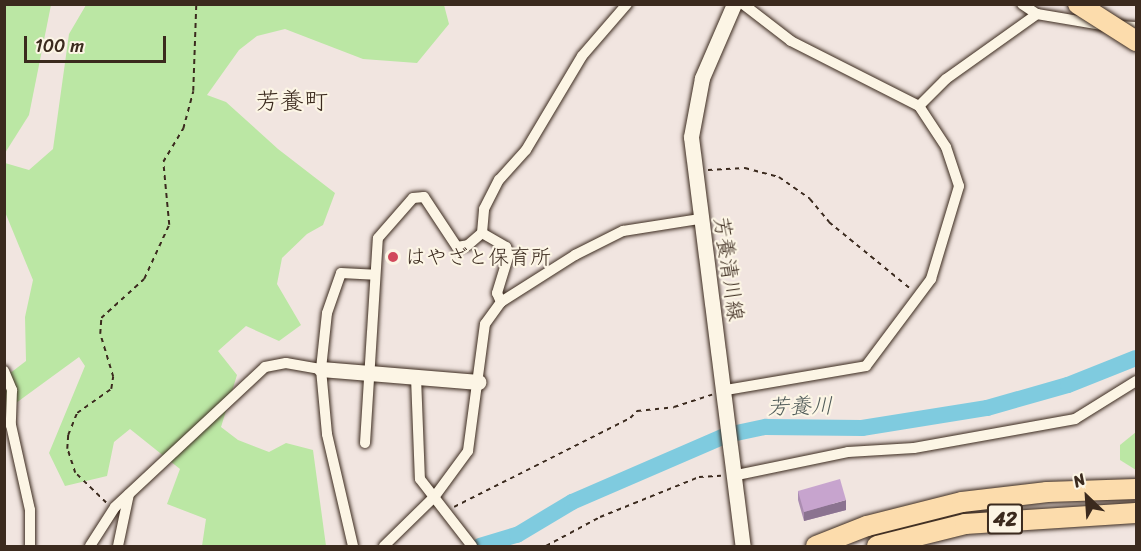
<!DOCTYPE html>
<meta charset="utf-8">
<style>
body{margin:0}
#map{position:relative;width:1141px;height:551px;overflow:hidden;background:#f1e5e0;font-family:Sriracha,"Klee One",sans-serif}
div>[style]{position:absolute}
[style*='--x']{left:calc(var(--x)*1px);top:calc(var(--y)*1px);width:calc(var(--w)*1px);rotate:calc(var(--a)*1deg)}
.green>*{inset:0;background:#bbe7a4}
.river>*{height:16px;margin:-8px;padding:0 8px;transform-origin:8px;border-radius:8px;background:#7fcbdf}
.path>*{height:1.5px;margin-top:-0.75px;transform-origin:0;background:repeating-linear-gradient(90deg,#3b2a1e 0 4.5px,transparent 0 9px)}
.roads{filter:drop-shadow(0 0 2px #3b2a1e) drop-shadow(0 0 2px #3b2a1e)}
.street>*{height:10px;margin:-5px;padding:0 5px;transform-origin:5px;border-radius:5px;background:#fcf5e5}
.secondary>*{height:15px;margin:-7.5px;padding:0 7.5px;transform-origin:7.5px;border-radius:7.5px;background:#fcf5e5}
.highway>*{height:20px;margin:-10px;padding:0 10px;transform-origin:10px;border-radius:10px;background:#fcdcac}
.bridges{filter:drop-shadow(0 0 2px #3b2a1e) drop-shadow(0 0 2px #3b2a1e)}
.highway-bridge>*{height:20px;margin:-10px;padding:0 10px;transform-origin:10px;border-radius:10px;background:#fcdcac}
.wall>*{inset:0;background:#ab8db1}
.shaded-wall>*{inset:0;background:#8b7390}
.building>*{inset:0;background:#c7a4ce}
.dots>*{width:16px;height:16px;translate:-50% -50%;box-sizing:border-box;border:3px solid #fcf5e5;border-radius:50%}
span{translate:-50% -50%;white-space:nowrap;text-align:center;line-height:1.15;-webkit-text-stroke:4.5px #fcf5e5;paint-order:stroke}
.shield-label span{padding:2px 4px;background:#fcf5e5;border:2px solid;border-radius:4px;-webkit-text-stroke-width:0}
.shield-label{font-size:20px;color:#3b2a1e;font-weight:700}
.poi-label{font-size:21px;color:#3b2a1e}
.left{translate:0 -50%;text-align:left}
.street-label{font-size:21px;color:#3b2a1e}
.water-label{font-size:22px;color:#4f5a58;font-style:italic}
.quarter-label{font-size:24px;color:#3b2a1e}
.frame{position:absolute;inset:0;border:6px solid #3b2a1e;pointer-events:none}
.north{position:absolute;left:1057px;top:467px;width:60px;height:60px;-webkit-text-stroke:4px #fcf5e5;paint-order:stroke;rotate:335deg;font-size:16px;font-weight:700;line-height:24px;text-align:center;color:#3b2a1e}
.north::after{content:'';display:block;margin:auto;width:21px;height:27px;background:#3b2a1e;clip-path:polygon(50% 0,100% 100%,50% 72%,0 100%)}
.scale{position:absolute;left:24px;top:36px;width:142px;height:27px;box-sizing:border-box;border:3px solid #3b2a1e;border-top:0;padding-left:8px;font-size:18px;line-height:21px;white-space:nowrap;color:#3b2a1e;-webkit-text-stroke:4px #fcf5e5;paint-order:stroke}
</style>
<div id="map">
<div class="green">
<div style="clip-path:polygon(5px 4px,51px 5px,29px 115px,5px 153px)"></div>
<div style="clip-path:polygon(86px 5px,444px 5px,449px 24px,417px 63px,363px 59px,285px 29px,257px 36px,239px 50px,207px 95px,226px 102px,278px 149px,335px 193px,323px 225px,307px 234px,282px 258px,277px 284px,301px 325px,279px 341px,246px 326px,218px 351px,237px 375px,221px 427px,238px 440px,269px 452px,286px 443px,313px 450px,326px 546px,202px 546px,206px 519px,167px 504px,180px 469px,130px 429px,114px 442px,107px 476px,65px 486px,49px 453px,85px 366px,79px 357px,5px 411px,5px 377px,26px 361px,25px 317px,33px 280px,5px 212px,5px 163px,29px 170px,53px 149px,69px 34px)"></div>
<div style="clip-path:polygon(1136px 432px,1136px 470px,1120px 460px,1120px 445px)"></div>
</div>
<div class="river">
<div style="--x:480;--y:546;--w:39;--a:-17"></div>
<div style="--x:517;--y:535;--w:64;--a:-31"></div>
<div style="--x:572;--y:502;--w:169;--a:-23.4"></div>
<div style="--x:727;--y:435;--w:40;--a:-12"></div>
<div style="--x:766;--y:427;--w:96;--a:0.6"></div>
<div style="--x:862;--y:428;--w:127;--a:-9.1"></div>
<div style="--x:987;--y:408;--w:84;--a:-15.9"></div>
<div style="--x:1068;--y:385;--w:73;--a:-21.7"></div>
</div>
<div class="path">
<div style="--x:708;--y:170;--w:37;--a:-3"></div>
<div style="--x:745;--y:168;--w:35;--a:15"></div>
<div style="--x:779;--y:177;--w:38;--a:35"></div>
<div style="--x:810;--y:199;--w:30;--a:50"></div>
<div style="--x:829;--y:222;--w:107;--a:39.3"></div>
<div style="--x:106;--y:503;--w:43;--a:-135.9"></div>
<div style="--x:75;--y:473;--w:25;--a:-108"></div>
<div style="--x:67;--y:449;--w:14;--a:-86"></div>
<div style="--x:68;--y:435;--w:24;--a:-68"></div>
<div style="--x:77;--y:413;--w:42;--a:-35.2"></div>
<div style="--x:111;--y:389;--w:12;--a:-81"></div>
<div style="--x:113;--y:377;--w:45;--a:-106.8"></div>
<div style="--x:100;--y:334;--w:16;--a:-86"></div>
<div style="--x:101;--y:318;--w:58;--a:-42.2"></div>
<div style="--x:144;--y:279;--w:60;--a:-65.2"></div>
<div style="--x:169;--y:225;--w:63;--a:-95.4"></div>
<div style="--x:163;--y:162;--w:39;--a:-59"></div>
<div style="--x:183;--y:129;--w:39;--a:-75"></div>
<div style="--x:193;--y:91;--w:87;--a:-88"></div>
<div style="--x:454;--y:507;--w:197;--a:-26.8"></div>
<div style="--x:630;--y:418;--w:10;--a:-45"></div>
<div style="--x:637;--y:411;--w:37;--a:-6"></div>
<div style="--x:674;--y:407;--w:40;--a:-18"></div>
<div style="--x:546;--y:546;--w:61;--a:-28.2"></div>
<div style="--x:600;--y:517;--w:107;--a:-22"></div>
<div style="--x:699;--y:477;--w:22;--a:-3"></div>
</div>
<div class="roads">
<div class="street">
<div style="--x:1022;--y:4;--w:18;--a:34"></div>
<div style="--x:1037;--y:14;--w:66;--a:9.6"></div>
<div style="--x:1118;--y:26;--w:18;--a:3"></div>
<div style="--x:919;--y:106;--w:38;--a:-45"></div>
<div style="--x:946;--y:79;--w:112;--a:-35.5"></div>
<div style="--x:482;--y:233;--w:28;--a:30"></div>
<div style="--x:506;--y:247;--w:8;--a:67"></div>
<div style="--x:509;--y:254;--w:41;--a:107.1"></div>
<div style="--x:497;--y:293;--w:10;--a:66"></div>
<div style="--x:4;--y:371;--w:21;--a:67"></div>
<div style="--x:12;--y:390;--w:35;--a:92"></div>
<div style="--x:11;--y:425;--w:87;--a:77.4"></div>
<div style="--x:30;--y:510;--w:36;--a:90"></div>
<div style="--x:416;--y:377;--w:102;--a:87.8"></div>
<div style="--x:420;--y:479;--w:85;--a:52.2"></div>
<div style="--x:726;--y:390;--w:142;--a:-9.7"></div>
<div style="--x:866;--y:366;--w:109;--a:-53.2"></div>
<div style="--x:931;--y:279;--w:97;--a:-73.2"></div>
<div style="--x:959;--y:186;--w:41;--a:-108.4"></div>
<div style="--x:946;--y:147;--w:49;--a:-123.4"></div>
<div style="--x:919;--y:106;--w:144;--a:-153.1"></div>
<div style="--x:791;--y:41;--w:61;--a:-142.4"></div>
<div style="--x:365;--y:443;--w:205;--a:-86.4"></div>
<div style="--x:378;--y:238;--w:53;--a:-48.8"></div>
<div style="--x:413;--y:198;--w:11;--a:-5"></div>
<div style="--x:424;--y:197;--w:60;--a:56.6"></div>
<div style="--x:457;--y:247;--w:11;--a:-10"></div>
<div style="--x:468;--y:245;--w:18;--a:-41"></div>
<div style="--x:482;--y:233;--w:24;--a:-85"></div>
<div style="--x:484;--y:209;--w:33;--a:-63"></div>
<div style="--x:499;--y:180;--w:40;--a:-48"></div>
<div style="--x:526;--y:150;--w:109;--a:-59.2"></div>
<div style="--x:582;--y:56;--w:69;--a:-49.1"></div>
<div style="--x:737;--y:475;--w:113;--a:-11.7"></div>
<div style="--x:848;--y:452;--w:66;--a:-3.5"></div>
<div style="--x:914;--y:448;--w:164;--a:-10.2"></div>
<div style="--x:1075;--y:419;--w:72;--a:-31.9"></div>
<div style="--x:90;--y:546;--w:46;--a:-57.3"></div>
<div style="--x:115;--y:507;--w:205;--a:-43"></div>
<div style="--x:265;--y:367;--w:21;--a:-11"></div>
<div style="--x:286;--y:363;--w:36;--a:10"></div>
<div style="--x:118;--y:546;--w:53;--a:-78.1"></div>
<div style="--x:353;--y:546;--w:115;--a:-103.1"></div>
<div style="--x:327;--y:434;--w:65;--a:-95.3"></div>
<div style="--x:321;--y:369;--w:56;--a:-83.9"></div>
<div style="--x:327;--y:313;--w:42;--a:-70.7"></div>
<div style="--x:341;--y:273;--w:34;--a:3"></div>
<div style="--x:384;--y:546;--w:71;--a:-44.4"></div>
<div style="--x:435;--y:496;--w:56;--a:-53.7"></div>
<div style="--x:468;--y:451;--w:128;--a:-82.4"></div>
<div style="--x:485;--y:324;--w:27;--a:-54"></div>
<div style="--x:501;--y:302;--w:88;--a:-32.4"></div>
<div style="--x:575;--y:255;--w:54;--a:-26.6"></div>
<div style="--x:623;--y:231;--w:78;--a:-8.9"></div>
</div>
<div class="secondary">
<div style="--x:734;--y:4;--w:81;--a:113.4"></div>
<div style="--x:702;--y:78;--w:60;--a:100.6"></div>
<div style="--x:691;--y:137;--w:412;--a:82.8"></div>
<div style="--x:321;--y:369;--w:158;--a:4.7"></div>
</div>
<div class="highway">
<div style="--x:816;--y:546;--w:55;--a:-21.4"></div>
<div style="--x:867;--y:526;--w:98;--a:-14.2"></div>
<div style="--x:962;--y:502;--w:86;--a:-6.7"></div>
<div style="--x:1047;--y:492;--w:89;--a:-1.9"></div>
<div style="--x:877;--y:546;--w:91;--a:-14"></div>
<div style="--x:965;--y:524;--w:171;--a:-3.7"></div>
</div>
</div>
<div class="bridges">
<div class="highway-bridge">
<div style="--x:1078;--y:4;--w:69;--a:32.5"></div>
</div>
</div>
<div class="wall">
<div style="clip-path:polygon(798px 491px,846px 510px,804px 521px,798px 500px)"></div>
</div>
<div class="shaded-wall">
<div style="clip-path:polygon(846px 500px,846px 510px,804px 521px,804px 512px)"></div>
</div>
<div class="building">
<div style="clip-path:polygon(840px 479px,846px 500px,804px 512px,798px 491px)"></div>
</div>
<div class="dots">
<div style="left:393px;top:257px;background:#d1495b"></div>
</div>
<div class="shield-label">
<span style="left:1005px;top:519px">42</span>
</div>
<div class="poi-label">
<span class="left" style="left:405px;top:257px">はやざと保育所</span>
</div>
<div class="street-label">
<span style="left:729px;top:269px;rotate:82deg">芳養清川線</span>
</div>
<div class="water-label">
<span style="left:800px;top:406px;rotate:-1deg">芳養川</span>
</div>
<div class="quarter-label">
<span style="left:292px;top:102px">芳養町</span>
</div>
<div class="frame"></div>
<div class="north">N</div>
<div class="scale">100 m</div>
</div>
